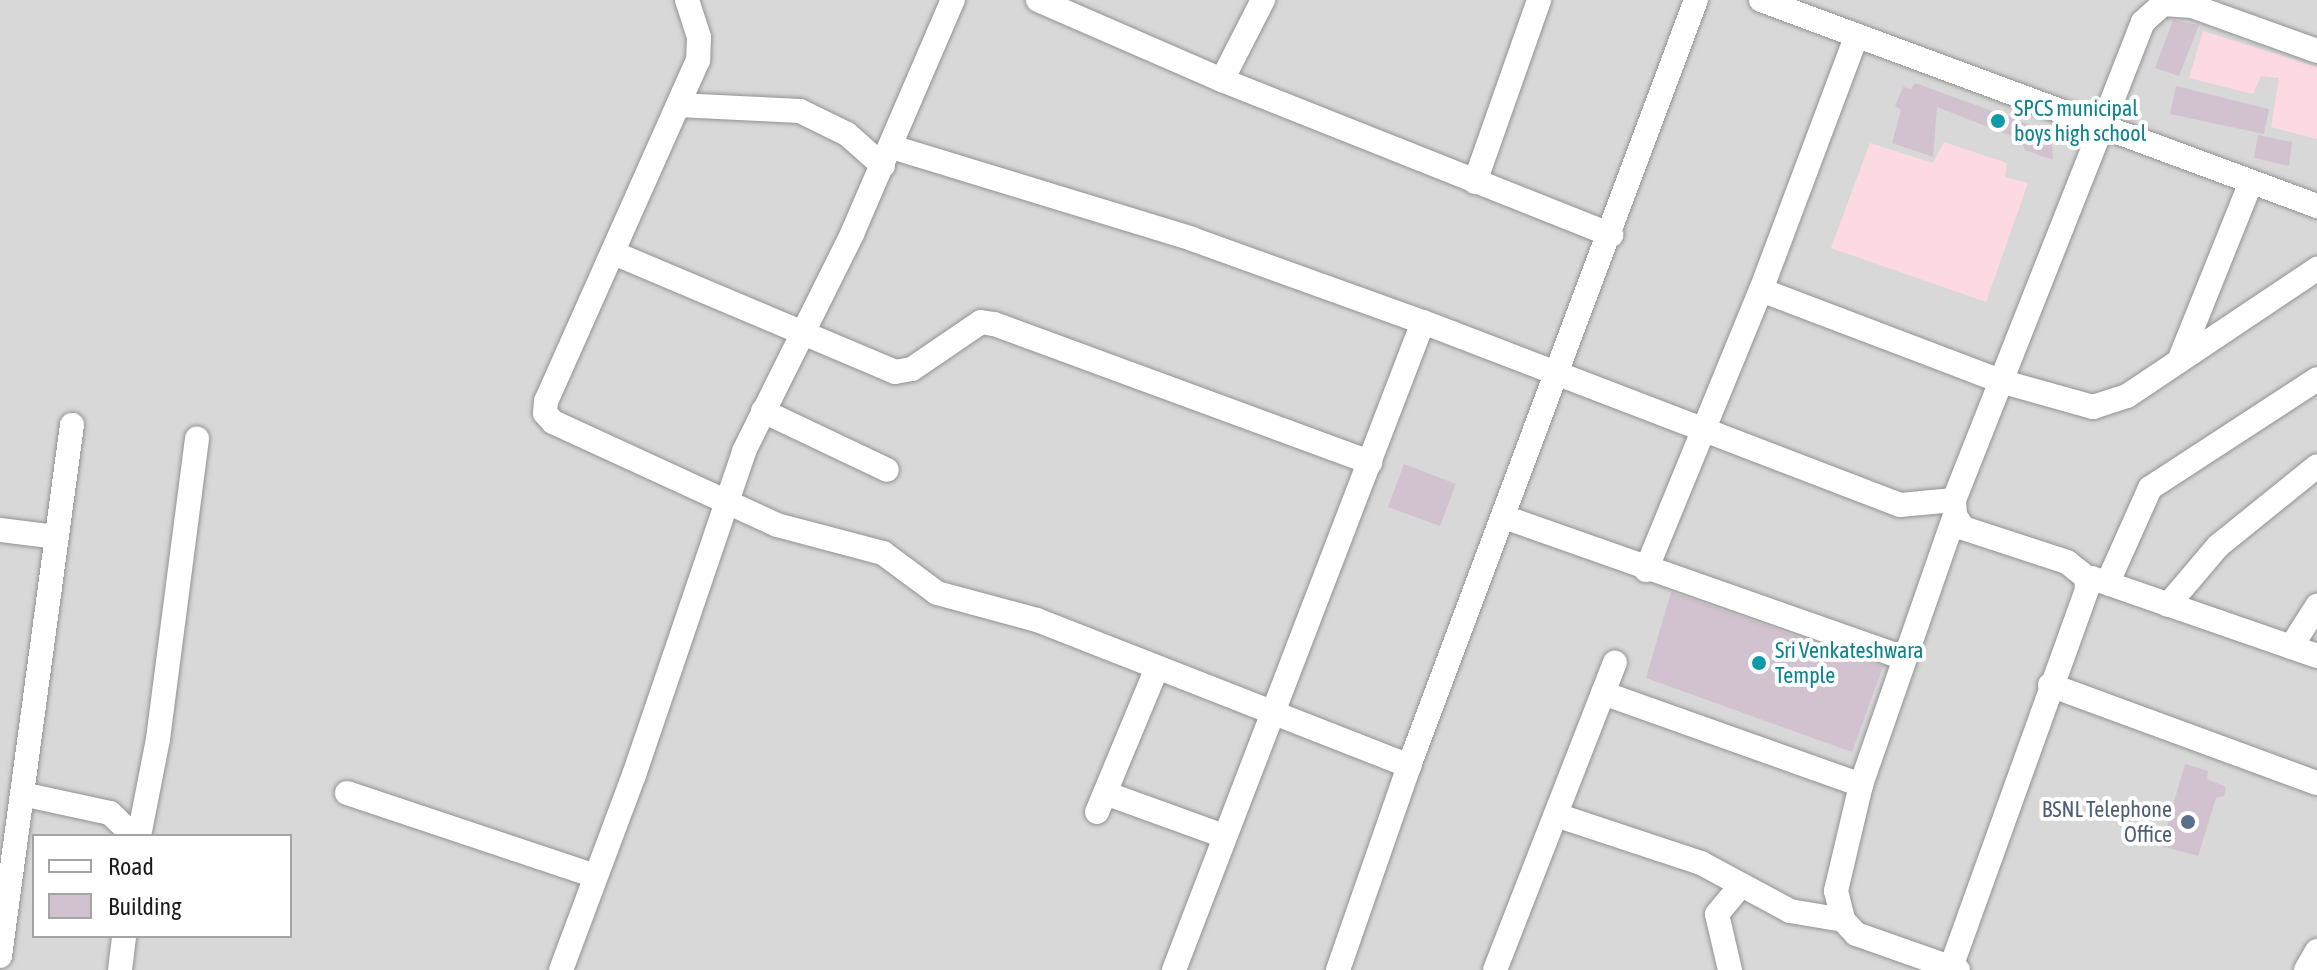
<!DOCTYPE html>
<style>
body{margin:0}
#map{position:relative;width:2317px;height:970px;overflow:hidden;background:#ece1e7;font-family:"Asap Condensed",sans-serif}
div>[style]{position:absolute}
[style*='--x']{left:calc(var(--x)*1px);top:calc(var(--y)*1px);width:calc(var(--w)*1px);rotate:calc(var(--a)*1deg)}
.residential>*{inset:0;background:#d8d8d9}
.education>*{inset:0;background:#fdd9e2}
.building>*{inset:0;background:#d2c2cf}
.roads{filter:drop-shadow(0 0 2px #929292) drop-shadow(0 0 2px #929292)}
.minor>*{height:24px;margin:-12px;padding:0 12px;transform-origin:12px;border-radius:12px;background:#fff}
.dots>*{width:22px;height:22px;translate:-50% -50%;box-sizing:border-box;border:4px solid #fff;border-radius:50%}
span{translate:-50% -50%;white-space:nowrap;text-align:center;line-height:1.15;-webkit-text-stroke:8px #fff;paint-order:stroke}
.culture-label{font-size:22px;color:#0d838f}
.left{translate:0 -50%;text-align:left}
.service-label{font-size:22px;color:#4e5e75}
.right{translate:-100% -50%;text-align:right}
.legend{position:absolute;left:32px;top:834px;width:260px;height:104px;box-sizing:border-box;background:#fff;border:2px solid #a4a4a4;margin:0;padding:10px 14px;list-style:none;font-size:24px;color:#1b1b1b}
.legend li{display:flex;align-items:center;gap:16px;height:40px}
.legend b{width:40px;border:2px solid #a4a4a4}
</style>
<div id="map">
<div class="residential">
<div style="clip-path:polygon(evenodd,0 0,2317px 0,2317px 970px,0 970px,0 0,34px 836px,290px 836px,290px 936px,34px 936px,34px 836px)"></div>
</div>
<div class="education">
<div style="clip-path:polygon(2203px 31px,2317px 67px,2317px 139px,2271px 127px,2279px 78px,2261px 76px,2253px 94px,2189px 78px)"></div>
<div style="clip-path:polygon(1944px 142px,2007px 163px,2005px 177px,2028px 183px,1986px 302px,1831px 248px,1870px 143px,1933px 163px)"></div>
</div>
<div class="building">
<div style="clip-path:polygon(2173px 20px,2199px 25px,2179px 76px,2155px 68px)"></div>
<div style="clip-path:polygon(1915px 83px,2051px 132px,2053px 160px,2025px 150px,2021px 140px,1937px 107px,1933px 157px,1892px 143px,1901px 110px,1895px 106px,1903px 87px,1911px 89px)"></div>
<div style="clip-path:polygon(2176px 86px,2269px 109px,2264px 134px,2170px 114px)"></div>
<div style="clip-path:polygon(2258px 135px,2292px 142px,2289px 166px,2254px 158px)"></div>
<div style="clip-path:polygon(1404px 464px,1456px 484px,1440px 526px,1388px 507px)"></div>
<div style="clip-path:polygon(1671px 592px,1883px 667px,1852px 752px,1646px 678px)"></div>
<div style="clip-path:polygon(2185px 764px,2208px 771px,2207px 779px,2226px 787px,2224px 796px,2216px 798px,2198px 856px,2161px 846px)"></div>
</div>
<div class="roads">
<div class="minor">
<div style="--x:687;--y:0;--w:39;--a:72"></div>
<div style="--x:699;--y:37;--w:23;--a:92"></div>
<div style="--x:698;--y:60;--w:373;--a:114"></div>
<div style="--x:546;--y:401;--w:12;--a:95"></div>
<div style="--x:545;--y:413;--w:12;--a:48"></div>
<div style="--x:553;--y:422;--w:247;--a:24.7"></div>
<div style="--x:777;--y:525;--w:110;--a:14.8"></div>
<div style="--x:883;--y:553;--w:67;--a:36.5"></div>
<div style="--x:937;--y:593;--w:104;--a:15.1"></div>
<div style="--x:1037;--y:620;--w:400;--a:21.4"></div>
<div style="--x:1038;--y:0;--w:201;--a:23.5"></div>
<div style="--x:1222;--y:80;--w:419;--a:21.7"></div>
<div style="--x:1761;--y:0;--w:593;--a:20.33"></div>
<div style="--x:1222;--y:80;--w:90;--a:-62.9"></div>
<div style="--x:678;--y:105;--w:122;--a:2.8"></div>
<div style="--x:800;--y:111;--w:52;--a:26.1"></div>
<div style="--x:847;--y:134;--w:48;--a:41.6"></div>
<div style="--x:892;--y:147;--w:314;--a:17"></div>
<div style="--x:1192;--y:239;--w:245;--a:19.8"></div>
<div style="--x:1423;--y:322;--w:694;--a:111.02"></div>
<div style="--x:1475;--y:182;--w:193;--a:-70.6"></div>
<div style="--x:616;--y:254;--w:303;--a:22.9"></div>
<div style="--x:895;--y:372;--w:17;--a:-10"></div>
<div style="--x:912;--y:369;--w:83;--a:-34.3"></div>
<div style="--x:981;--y:322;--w:13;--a:9"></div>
<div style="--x:994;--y:324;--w:401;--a:20.2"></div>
<div style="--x:1761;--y:290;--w:256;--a:20.8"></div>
<div style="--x:2000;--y:381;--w:97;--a:15.6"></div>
<div style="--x:2093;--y:407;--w:36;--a:-18"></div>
<div style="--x:2127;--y:396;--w:229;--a:-33.8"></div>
<div style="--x:1423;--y:322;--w:511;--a:20.99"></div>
<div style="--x:1900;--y:505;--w:54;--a:-5.3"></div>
<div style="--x:2179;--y:361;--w:193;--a:-68.1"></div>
<div style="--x:763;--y:411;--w:137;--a:25.4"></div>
<div style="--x:1955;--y:515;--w:286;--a:109.2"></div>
<div style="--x:1861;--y:785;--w:109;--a:103.3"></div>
<div style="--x:1836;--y:891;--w:30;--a:76"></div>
<div style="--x:1843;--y:920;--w:19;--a:47"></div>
<div style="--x:1856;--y:934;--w:108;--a:19.4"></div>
<div style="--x:1504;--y:517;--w:424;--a:19.4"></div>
<div style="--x:0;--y:530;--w:56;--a:7.1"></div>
<div style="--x:1646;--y:570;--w:303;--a:-67.7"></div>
<div style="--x:1761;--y:290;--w:270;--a:-69.4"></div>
<div style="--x:2092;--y:578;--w:238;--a:19.1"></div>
<div style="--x:2108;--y:582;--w:103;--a:-65.9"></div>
<div style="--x:2150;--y:488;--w:199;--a:-33.1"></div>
<div style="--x:2168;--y:605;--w:77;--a:-49.7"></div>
<div style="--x:2218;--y:546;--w:127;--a:-38.9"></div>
<div style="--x:2291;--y:647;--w:49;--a:-57.6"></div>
<div style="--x:2050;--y:685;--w:284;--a:20.2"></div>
<div style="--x:1603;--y:693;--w:274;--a:19.6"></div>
<div style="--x:347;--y:793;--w:262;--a:18.5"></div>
<div style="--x:1105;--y:793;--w:127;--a:19.9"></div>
<div style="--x:22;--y:794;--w:90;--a:12.2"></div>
<div style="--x:110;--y:813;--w:33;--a:44"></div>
<div style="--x:1097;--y:812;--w:156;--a:-67.4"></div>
<div style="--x:1556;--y:815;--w:153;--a:18.3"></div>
<div style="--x:1701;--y:863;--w:101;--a:28.3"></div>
<div style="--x:1790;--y:911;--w:54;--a:9.6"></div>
<div style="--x:139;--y:836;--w:99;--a:-78.9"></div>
<div style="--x:158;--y:739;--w:303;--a:-82.6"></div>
<div style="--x:0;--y:956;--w:536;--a:-82.28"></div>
<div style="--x:120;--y:970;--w:34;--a:-83"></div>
<div style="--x:561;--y:970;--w:208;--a:-69.5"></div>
<div style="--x:634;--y:775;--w:342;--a:-71.2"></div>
<div style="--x:744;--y:451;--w:242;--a:-63.5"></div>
<div style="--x:852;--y:234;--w:255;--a:-66.7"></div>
<div style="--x:1338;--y:970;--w:216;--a:-70.8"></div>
<div style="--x:1409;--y:766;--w:818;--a:-69.46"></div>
<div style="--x:1495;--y:970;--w:330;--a:-68.7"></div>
<div style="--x:1730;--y:970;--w:57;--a:-103.1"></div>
<div style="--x:1717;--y:914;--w:38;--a:-50"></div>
<div style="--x:1950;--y:970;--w:405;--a:-70.2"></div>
<div style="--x:2087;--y:589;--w:12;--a:-95"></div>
<div style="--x:2086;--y:577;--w:24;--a:-142"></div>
<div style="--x:2067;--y:562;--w:109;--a:-161.9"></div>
<div style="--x:1963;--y:528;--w:15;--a:-122"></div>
<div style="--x:1955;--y:515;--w:15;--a:-94"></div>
<div style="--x:1954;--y:500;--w:399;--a:-68.4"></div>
<div style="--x:2101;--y:129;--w:115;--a:-68.6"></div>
<div style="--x:2143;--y:22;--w:27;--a:-42"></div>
<div style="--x:2163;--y:4;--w:29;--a:4"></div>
<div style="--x:2192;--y:6;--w:133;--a:19.8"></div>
<div style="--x:2306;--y:970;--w:22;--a:-60"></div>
</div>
</div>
<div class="dots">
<div style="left:1998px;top:121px;background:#0f9aa8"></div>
<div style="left:1759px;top:663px;background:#0f9aa8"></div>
<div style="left:2188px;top:822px;background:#5c6f8a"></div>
</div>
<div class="culture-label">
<span class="left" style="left:2014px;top:121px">SPCS municipal<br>boys high school</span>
<span class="left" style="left:1775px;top:663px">Sri Venkateshwara<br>Temple</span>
</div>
<div class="service-label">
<span class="right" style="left:2172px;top:822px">BSNL Telephone<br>Office</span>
</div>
<ul class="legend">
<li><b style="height:10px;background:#fff"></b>Road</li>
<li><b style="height:22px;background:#d2c2cf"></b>Building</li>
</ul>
</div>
